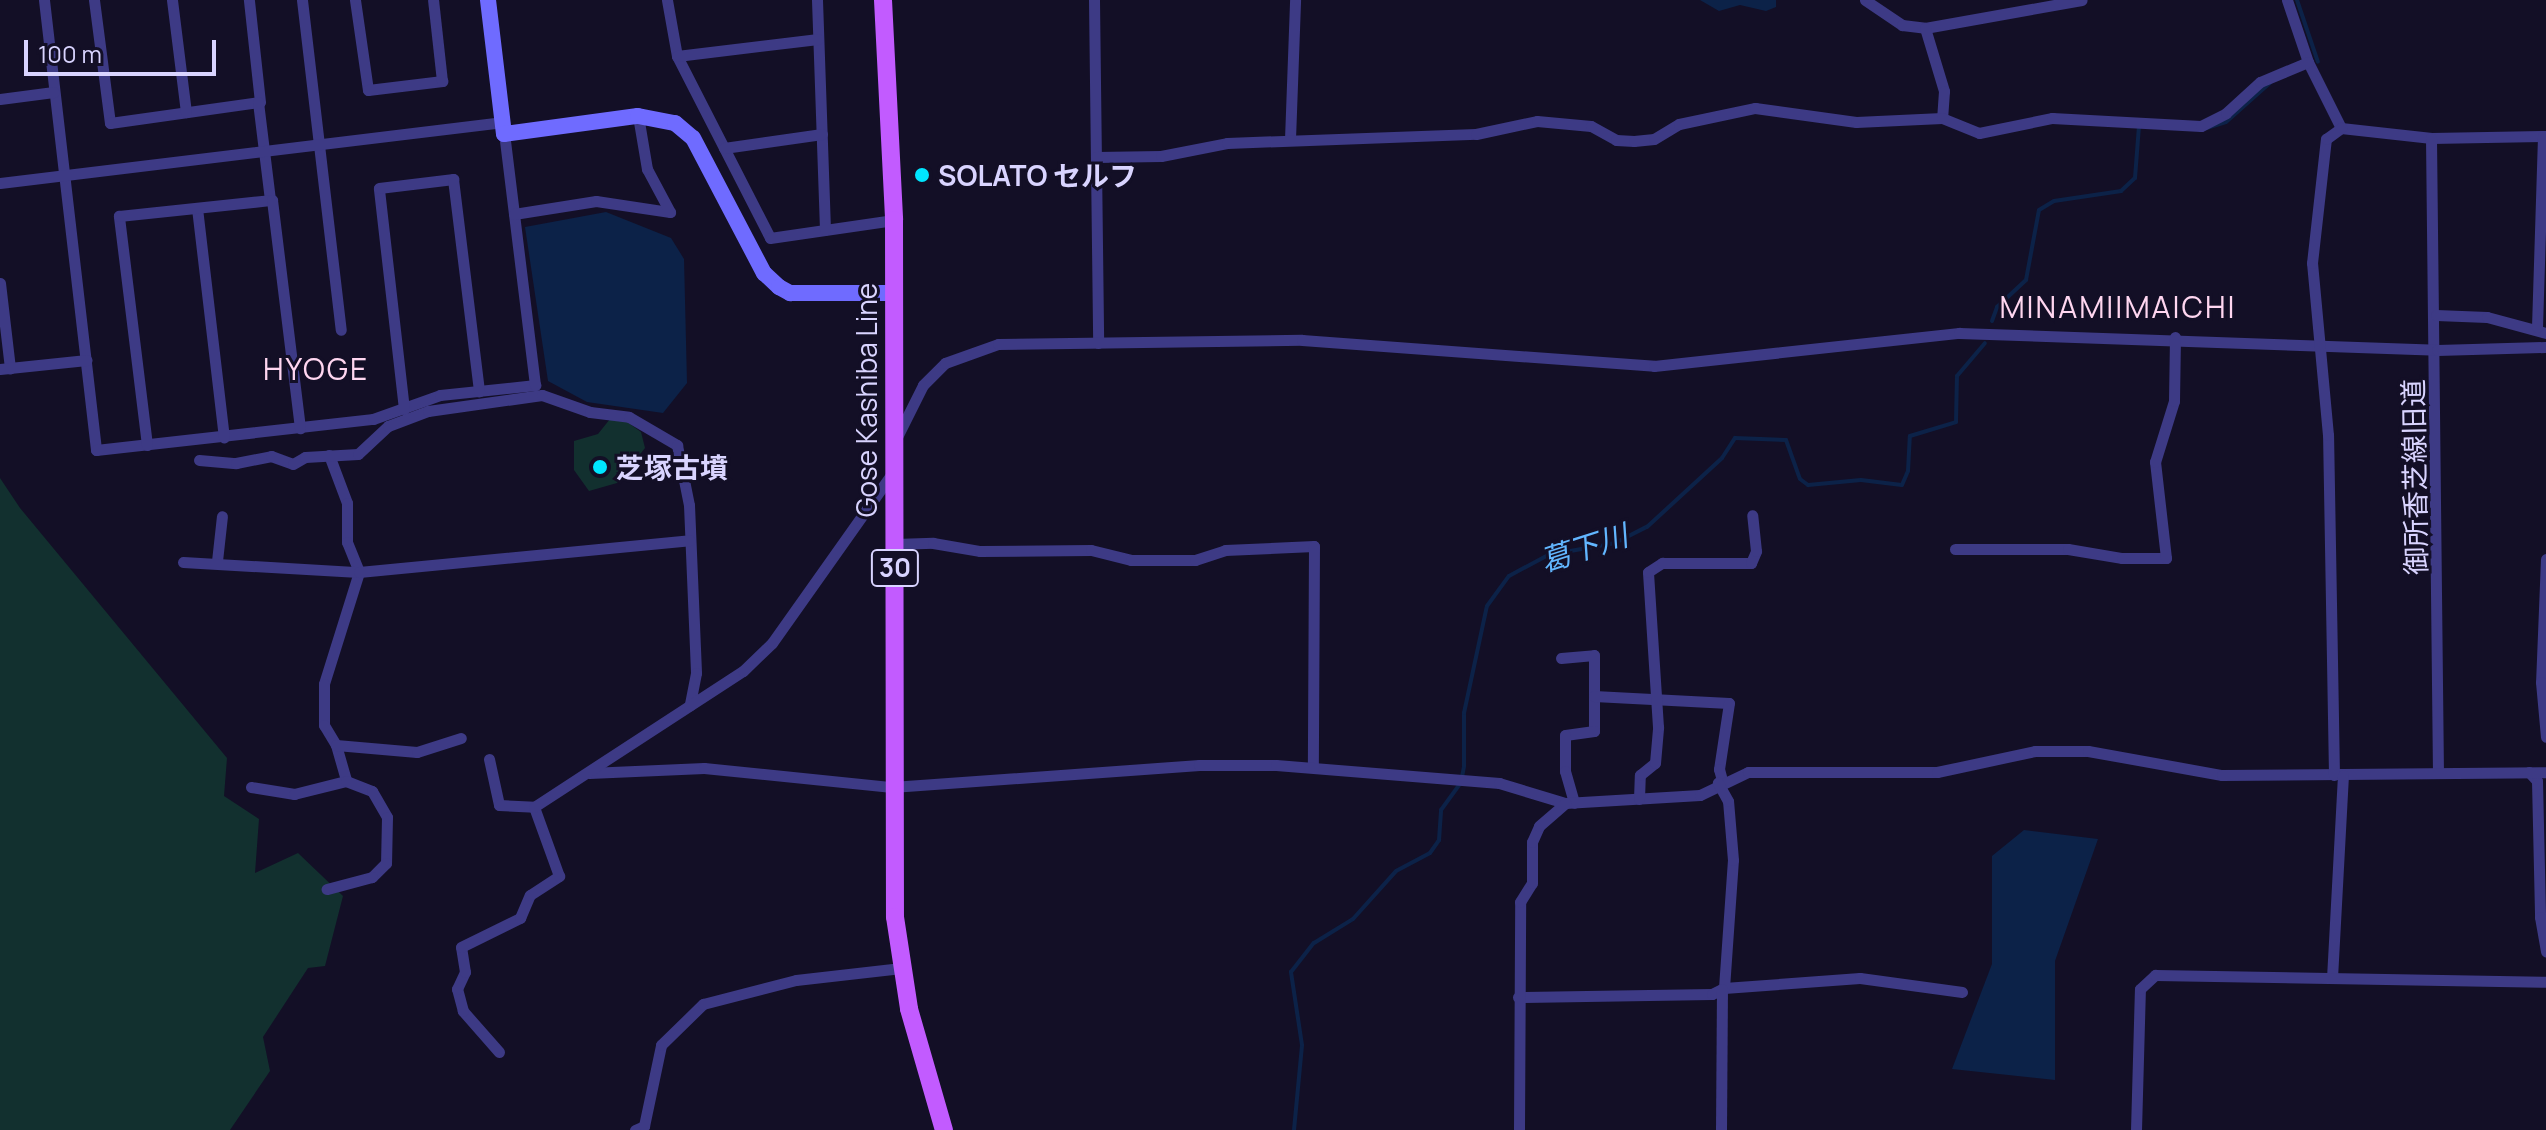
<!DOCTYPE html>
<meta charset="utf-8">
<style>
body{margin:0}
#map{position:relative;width:2546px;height:1130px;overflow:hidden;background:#130f26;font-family:Manrope,"Noto Sans JP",sans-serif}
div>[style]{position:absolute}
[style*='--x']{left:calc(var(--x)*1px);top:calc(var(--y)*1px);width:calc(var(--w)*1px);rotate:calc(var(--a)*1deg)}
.green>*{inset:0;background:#12302f}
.water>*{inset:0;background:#0c2248}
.stream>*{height:4px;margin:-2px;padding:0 2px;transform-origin:2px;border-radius:2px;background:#0c2248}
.street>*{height:11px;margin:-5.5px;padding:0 5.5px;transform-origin:5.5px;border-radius:5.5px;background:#3d3a85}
.secondary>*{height:16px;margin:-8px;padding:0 8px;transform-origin:8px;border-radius:8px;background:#6f6bff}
.primary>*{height:18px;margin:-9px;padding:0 9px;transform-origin:9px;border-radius:9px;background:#c25bff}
.dots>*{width:22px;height:22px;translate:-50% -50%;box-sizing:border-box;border:4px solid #130f26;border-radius:50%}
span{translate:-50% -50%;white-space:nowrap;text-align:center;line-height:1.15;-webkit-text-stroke:6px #130f26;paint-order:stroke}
.shield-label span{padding:2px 6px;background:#130f26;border:2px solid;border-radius:6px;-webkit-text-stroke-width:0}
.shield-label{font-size:26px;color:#d9d4ff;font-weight:700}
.poi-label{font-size:28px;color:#d9d4ff;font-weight:700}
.left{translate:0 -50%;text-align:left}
.street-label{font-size:28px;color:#d9d4ff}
.neighbourhood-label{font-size:30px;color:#ffd6f0;letter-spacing:2px}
.water-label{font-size:30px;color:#62b6ff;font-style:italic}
.scale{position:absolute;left:24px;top:40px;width:192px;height:36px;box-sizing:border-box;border:4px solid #d9d4ff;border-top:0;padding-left:10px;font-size:24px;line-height:28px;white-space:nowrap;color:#d9d4ff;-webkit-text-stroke:6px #130f26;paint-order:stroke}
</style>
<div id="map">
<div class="green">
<div style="clip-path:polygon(610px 419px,623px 419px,641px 432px,645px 448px,617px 483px,589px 491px,574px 470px,574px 441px,598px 434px)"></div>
<div style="clip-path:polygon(0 478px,20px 508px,227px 758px,224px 796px,259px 819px,255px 873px,298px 853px,343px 896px,325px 966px,308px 968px,263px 1037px,270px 1071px,230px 1130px,0 1130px)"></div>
</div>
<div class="water">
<div style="clip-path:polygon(1700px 0,1776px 0,1776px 7px,1766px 11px,1740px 5px,1719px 11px)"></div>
<div style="clip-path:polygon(606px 212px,671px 238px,684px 259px,687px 383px,663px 413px,587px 402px,548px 381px,525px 227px)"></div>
<div style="clip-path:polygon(2024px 830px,2098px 839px,2055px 961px,2055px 1080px,1952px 1069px,1992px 964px,1992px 856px)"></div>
</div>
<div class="stream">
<div style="--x:2297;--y:0;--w:65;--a:71.3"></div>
<div style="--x:2200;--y:130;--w:27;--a:-17"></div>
<div style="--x:2226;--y:122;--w:59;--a:-41.6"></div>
<div style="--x:1992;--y:321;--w:15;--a:-70"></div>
<div style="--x:1997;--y:307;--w:40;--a:-43"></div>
<div style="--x:2026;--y:280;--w:71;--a:-79.5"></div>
<div style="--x:2039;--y:210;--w:17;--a:-31"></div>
<div style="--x:2054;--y:201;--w:68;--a:-8.5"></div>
<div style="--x:2121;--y:191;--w:19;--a:-43"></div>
<div style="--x:2135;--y:178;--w:52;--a:-85.6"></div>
<div style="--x:1294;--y:1130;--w:85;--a:-84.6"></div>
<div style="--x:1302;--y:1045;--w:74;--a:-98.6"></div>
<div style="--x:1291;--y:972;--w:37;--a:-52"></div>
<div style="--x:1314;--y:943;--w:46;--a:-31.6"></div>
<div style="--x:1353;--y:919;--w:64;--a:-48.1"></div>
<div style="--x:1396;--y:871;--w:38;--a:-28"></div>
<div style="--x:1430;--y:853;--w:16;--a:-55"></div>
<div style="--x:1439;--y:840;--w:30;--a:-86"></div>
<div style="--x:1441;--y:810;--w:34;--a:-54"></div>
<div style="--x:1461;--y:782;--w:16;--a:-79"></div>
<div style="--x:1464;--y:766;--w:53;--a:-90"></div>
<div style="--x:1464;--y:713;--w:109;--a:-77.9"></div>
<div style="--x:1487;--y:606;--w:37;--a:-54"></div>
<div style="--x:1509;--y:576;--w:44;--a:-28.3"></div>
<div style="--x:1548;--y:555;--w:68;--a:-10.2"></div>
<div style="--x:1615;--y:543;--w:36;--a:-27"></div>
<div style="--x:1647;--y:527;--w:102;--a:-42.6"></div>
<div style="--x:1722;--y:458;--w:24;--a:-57"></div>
<div style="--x:1735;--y:438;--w:51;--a:2.2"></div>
<div style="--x:1786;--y:440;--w:41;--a:70.3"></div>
<div style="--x:1800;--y:479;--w:10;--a:37"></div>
<div style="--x:1808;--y:485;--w:53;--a:-5.4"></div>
<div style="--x:1861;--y:480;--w:41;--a:7"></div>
<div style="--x:1902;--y:485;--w:15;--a:-67"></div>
<div style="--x:1908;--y:471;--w:35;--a:-87"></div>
<div style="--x:1910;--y:436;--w:48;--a:-16.9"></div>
<div style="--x:1956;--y:422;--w:46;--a:-88.8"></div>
<div style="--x:1957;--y:376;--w:43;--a:-49.7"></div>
</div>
<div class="street">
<div style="--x:44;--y:0;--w:453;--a:83.4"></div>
<div style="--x:96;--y:450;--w:279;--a:-6.4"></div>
<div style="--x:373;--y:419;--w:71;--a:-19.7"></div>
<div style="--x:440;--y:395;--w:96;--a:-6"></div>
<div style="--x:535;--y:385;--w:253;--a:-97"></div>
<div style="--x:94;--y:0;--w:124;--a:82.6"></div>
<div style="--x:110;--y:123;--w:151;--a:-8"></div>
<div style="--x:260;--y:102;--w:103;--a:-96.2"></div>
<div style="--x:172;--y:0;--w:113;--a:82.9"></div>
<div style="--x:302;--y:0;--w:332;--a:83.3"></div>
<div style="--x:355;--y:0;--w:91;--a:81.8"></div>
<div style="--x:368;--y:90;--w:75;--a:-6.9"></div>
<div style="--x:442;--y:81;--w:81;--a:-96.3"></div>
<div style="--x:667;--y:0;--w:57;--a:79.9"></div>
<div style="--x:677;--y:56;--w:204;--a:62.9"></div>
<div style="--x:770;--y:238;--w:125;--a:-8.3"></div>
<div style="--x:817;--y:0;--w:230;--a:88"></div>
<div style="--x:1094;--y:0;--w:343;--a:89.3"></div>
<div style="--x:1865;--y:0;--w:45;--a:34"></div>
<div style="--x:1902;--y:25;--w:23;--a:7"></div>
<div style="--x:1925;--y:28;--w:159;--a:-10.1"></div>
<div style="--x:2287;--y:0;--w:65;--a:71.3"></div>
<div style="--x:2308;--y:62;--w:74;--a:63.4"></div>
<div style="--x:2341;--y:128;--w:91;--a:6.3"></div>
<div style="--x:2431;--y:138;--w:115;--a:-1"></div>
<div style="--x:1925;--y:28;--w:66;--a:73.2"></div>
<div style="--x:1944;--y:91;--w:27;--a:94"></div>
<div style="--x:677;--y:56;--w:142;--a:-6.9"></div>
<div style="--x:0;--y:99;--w:54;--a:-7.4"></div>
<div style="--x:258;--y:102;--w:99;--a:83"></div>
<div style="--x:2431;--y:138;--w:635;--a:89.37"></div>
<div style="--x:1290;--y:139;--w:139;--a:-87.9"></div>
<div style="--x:724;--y:148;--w:99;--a:-8.1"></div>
<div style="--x:1096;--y:157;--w:65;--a:-0.9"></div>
<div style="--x:1161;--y:156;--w:67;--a:-11.1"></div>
<div style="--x:1227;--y:143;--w:249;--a:-2.1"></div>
<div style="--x:1476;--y:134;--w:62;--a:-12"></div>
<div style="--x:1537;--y:121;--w:54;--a:5.3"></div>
<div style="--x:1591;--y:126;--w:29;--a:29"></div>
<div style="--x:1616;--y:140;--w:18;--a:3"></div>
<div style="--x:1634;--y:141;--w:20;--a:-6"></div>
<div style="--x:1654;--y:139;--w:29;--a:-31"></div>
<div style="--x:1679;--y:124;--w:78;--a:-11.9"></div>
<div style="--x:1755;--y:108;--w:102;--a:7.9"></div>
<div style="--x:1856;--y:122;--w:86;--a:-2.7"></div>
<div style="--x:1942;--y:118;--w:40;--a:22"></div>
<div style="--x:1979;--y:133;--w:75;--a:-11.6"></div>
<div style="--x:2052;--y:118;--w:149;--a:3.1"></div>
<div style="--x:2201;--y:126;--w:28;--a:-27"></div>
<div style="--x:2226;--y:113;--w:46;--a:-42.4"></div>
<div style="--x:2260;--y:82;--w:52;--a:-22.6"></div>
<div style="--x:0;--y:183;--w:507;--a:-6.91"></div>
<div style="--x:197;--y:208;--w:231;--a:83.3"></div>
<div style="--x:514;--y:214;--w:83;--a:-9"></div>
<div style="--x:596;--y:201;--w:75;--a:8.5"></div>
<div style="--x:670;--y:212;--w:49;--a:-118.1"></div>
<div style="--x:647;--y:169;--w:54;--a:-99.6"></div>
<div style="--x:0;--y:283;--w:86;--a:83.3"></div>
<div style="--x:2436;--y:315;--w:51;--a:2.2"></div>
<div style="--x:2487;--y:317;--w:61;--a:15.2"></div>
<div style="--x:2537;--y:327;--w:191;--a:-88.2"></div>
<div style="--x:0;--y:369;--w:87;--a:-5.9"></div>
<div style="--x:404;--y:409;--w:222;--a:-96.5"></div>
<div style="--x:379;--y:188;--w:75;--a:-6.9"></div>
<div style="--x:453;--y:179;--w:214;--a:83"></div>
<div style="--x:897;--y:437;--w:58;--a:-63.4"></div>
<div style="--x:923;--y:385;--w:31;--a:-45"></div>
<div style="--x:945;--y:363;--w:56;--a:-19.7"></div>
<div style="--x:998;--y:344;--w:304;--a:-0.8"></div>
<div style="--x:1302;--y:340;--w:353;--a:4.2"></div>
<div style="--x:1654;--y:366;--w:307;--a:-6.2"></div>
<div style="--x:1959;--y:333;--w:478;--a:2"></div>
<div style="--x:2437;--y:350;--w:109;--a:-1.6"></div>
<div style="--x:147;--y:445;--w:231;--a:-97"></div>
<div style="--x:119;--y:216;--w:154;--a:-6"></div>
<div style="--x:272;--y:200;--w:230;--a:83"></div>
<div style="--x:329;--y:455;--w:51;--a:69.4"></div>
<div style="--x:347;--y:503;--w:39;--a:90"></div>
<div style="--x:347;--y:542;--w:32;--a:68"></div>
<div style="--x:359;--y:572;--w:117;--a:107.4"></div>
<div style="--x:324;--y:684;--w:41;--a:90"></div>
<div style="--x:324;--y:725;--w:23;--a:59"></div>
<div style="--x:336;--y:745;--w:37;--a:74"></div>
<div style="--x:199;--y:460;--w:37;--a:5"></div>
<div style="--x:236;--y:463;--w:36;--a:-11"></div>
<div style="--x:271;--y:456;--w:23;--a:20"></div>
<div style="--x:293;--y:464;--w:14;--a:-30"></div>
<div style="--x:305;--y:457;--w:53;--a:-3.2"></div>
<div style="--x:358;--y:454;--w:41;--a:-43"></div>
<div style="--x:388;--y:426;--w:43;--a:-20.6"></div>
<div style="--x:428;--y:411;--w:115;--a:-8"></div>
<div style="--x:542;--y:395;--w:51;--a:19.5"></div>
<div style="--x:590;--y:412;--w:39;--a:7"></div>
<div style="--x:629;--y:417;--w:56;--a:30.3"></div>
<div style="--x:677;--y:445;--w:61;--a:78.7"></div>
<div style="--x:689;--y:505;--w:168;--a:87.6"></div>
<div style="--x:696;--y:673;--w:33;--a:101"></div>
<div style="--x:895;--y:544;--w:38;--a:-2"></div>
<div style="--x:933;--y:543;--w:48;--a:9.7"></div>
<div style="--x:980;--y:551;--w:111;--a:-0.5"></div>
<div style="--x:1091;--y:550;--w:41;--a:14"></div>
<div style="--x:1131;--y:560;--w:64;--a:0"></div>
<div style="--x:1195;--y:560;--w:32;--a:-18"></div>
<div style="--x:1225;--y:550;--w:89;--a:-2.6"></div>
<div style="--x:1314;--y:546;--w:221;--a:90.3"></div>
<div style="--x:1955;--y:549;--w:113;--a:0"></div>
<div style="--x:2068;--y:549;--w:55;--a:9.5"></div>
<div style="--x:2122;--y:558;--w:44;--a:0"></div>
<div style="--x:2166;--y:558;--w:97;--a:-96.5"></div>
<div style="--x:2155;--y:462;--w:64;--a:-72.7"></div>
<div style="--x:2174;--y:401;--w:64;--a:-89.1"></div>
<div style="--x:2546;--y:559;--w:123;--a:92.3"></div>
<div style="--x:2541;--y:682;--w:55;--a:84.8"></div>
<div style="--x:217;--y:561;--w:45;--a:-83.7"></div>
<div style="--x:183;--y:562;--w:176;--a:3.3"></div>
<div style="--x:359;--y:572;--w:332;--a:-5.5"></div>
<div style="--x:1561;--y:658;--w:33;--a:-5"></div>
<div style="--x:1594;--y:655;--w:76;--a:90"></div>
<div style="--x:1594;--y:731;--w:29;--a:172"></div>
<div style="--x:1565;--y:735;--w:36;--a:90"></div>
<div style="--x:1565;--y:771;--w:33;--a:74"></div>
<div style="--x:1594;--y:696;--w:135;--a:3"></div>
<div style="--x:1729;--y:703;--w:67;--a:98.6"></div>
<div style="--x:1719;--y:769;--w:11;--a:75"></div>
<div style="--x:336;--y:745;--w:81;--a:4.9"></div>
<div style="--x:417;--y:752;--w:46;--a:-17.7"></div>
<div style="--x:489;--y:759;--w:47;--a:77.7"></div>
<div style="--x:499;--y:805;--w:35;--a:3"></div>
<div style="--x:2529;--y:772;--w:12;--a:48"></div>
<div style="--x:2537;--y:781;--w:136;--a:88.7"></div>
<div style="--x:2540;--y:917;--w:35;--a:80"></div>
<div style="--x:589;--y:773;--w:115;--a:-2.5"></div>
<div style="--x:704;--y:768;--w:189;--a:5.8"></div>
<div style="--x:892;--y:787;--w:308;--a:-4.1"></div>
<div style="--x:1199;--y:765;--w:77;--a:0"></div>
<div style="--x:1276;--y:765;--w:224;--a:4.6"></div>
<div style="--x:1499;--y:783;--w:69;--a:16.9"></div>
<div style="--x:1565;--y:803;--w:135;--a:-3.4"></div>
<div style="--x:1700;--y:795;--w:53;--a:-25.6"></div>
<div style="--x:1748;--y:772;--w:189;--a:0"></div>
<div style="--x:1937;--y:772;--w:100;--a:-12.1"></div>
<div style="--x:2035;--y:751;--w:53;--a:0"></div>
<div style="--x:2088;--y:751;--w:136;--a:10.2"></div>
<div style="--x:2222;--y:775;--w:324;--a:-0.5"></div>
<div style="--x:2334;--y:775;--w:340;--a:-91"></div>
<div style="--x:2328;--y:435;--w:173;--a:-95.3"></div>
<div style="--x:2312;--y:263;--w:125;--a:-83.6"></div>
<div style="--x:2326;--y:139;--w:19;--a:-36"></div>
<div style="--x:251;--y:787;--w:44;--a:9.2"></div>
<div style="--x:294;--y:794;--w:54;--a:-14"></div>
<div style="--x:346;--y:781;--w:28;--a:21"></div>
<div style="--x:372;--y:791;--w:30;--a:60"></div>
<div style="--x:387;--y:817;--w:46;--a:91.2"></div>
<div style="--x:386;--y:863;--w:20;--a:135"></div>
<div style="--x:372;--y:877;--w:47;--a:165.1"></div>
<div style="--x:1639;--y:799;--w:24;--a:-88"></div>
<div style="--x:1640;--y:775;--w:19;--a:-39"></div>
<div style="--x:1655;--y:763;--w:36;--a:-85"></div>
<div style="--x:1658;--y:727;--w:155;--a:-93.7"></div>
<div style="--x:1648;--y:572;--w:17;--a:-33"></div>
<div style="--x:1662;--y:563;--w:89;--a:0"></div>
<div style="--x:1751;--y:563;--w:13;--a:-67"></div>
<div style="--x:1756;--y:551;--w:36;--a:-96"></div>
<div style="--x:2332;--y:978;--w:203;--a:-86.9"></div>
<div style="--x:1724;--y:988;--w:136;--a:-4.2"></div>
<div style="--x:1860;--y:978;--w:103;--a:7.8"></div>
<div style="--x:1518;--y:997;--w:194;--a:-0.9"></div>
<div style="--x:1712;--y:994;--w:13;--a:-27"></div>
<div style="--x:1724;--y:988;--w:128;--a:-86"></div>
<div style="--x:1733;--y:860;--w:59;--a:-94.8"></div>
<div style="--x:1728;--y:801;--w:21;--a:-119"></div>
<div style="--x:499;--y:1052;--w:55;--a:-131.3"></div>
<div style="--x:463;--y:1011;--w:23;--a:-105"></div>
<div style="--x:457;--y:989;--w:19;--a:-65"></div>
<div style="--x:465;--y:972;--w:25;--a:-99"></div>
<div style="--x:461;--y:947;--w:66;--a:-26.2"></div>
<div style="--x:520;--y:918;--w:25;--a:-67"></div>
<div style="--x:530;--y:895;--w:35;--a:-33"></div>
<div style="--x:559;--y:876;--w:73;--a:-109.9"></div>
<div style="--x:534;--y:807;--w:249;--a:-33.1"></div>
<div style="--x:743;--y:671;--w:40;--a:-44"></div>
<div style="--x:772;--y:643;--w:209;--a:-54.7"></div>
<div style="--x:635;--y:1130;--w:10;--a:-24"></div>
<div style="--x:644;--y:1126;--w:83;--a:-78.1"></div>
<div style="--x:661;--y:1045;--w:59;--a:-44.3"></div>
<div style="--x:703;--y:1004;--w:96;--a:-14.5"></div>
<div style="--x:796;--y:980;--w:106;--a:-6.5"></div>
<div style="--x:1519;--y:1130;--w:228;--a:-89.7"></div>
<div style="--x:1520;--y:902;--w:22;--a:-58"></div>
<div style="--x:1532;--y:883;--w:41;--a:-90"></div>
<div style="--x:1532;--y:842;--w:17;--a:-66"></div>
<div style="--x:1539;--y:826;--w:35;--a:-41"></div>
<div style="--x:1721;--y:1130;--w:141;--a:-89.6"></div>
<div style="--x:2136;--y:1130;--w:141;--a:-88.4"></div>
<div style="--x:2140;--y:989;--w:21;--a:-43"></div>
<div style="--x:2155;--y:975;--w:391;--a:1"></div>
</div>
<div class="secondary">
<div style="--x:488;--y:0;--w:135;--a:83.2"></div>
<div style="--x:504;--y:134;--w:135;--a:-7.7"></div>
<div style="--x:638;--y:116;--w:38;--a:11"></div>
<div style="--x:675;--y:123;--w:23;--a:40"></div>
<div style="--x:693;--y:138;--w:153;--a:62.3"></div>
<div style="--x:764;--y:273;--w:21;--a:43"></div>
<div style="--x:779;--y:287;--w:13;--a:29"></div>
<div style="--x:790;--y:293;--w:103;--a:0"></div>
</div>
<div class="primary">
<div style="--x:883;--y:0;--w:220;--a:87.1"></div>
<div style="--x:894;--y:220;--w:697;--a:89.92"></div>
<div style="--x:895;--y:917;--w:93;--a:81.3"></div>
<div style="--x:909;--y:1009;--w:126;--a:73.9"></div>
</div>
<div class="dots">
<div style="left:922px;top:175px;background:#00e5ff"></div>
<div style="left:600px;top:467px;background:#00e5ff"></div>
</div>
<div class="shield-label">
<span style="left:895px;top:568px">30</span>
</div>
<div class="poi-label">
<span class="left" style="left:938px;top:175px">SOLATO セルフ</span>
<span class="left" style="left:616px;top:467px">芝塚古墳</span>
</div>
<div class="street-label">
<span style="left:866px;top:400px;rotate:-90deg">Gose Kashiba Line</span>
<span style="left:2414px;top:477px;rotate:-91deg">御所香芝線旧道</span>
</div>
<div class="neighbourhood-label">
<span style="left:2118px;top:307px">MINAMIIMAICHI</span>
<span style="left:316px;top:369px">HYOGE</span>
</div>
<div class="water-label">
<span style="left:1584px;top:548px;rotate:-18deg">葛下川</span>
</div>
<div class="scale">100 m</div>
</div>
